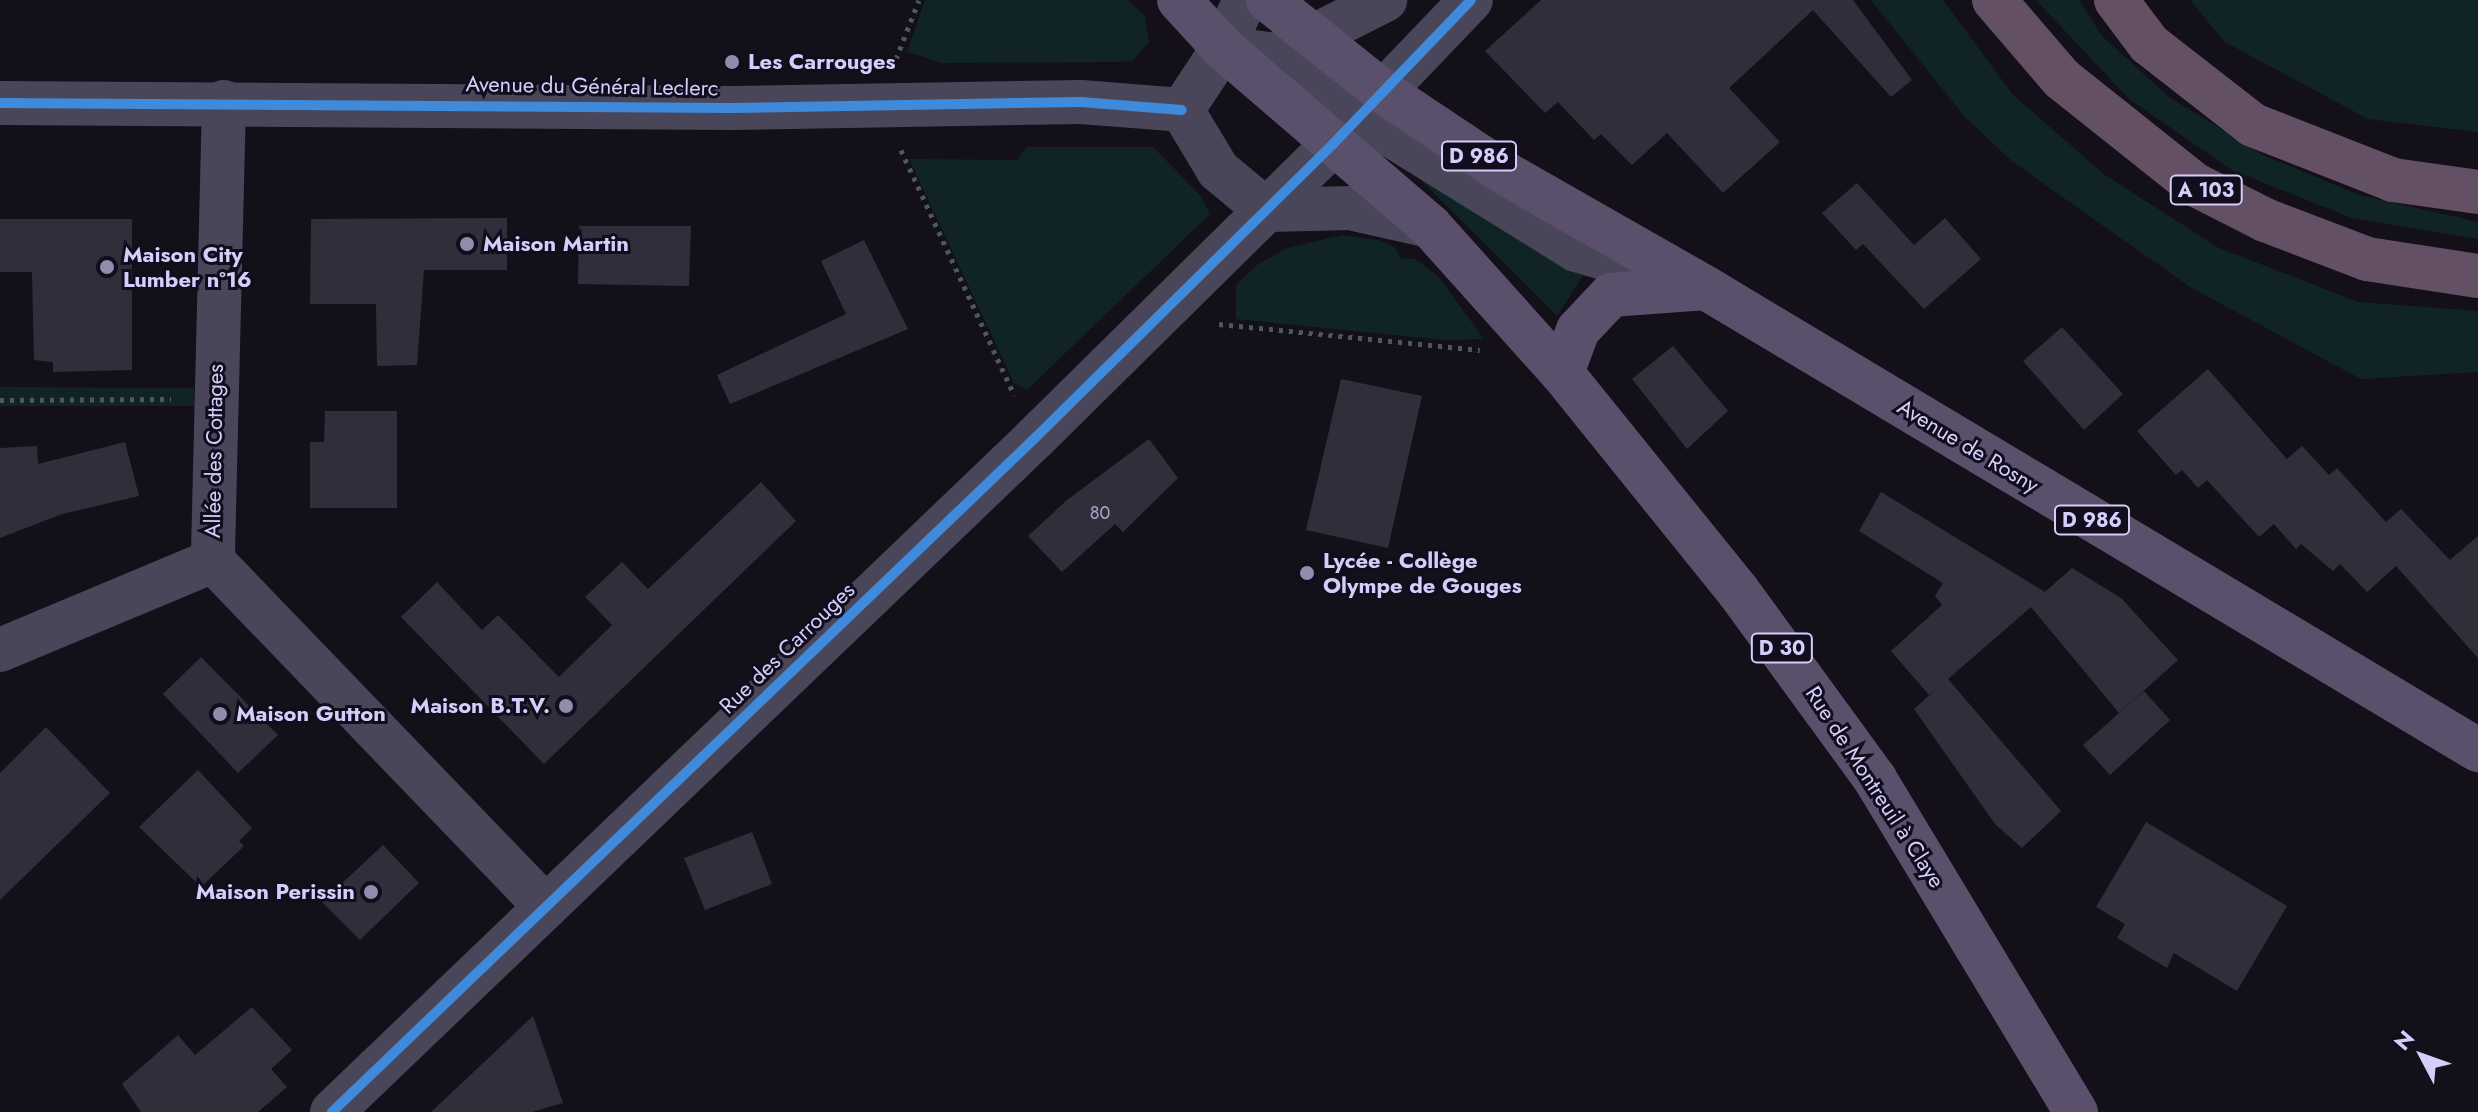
<!DOCTYPE html>
<meta charset="utf-8">
<style>
body{margin:0}
#map{position:relative;width:2478px;height:1112px;overflow:hidden;background:#13101a;font-family:Jost,sans-serif}
div>[style]{position:absolute}
[style*='--x']{left:calc(var(--x)*1px);top:calc(var(--y)*1px);width:calc(var(--w)*1px);rotate:calc(var(--a)*1deg)}
.green>*{inset:0;background:#112425}
.building>*{inset:0;background:#312e3c}
.path>*{height:5px;margin-top:-2.5px;transform-origin:0;background:repeating-linear-gradient(90deg,#4c5764 0 4px,transparent 0 10px)}
.minor>*{height:44px;margin:-22px;padding:0 22px;transform-origin:22px;border-radius:22px;background:#49465a}
.major>*{height:44px;margin:-22px;padding:0 22px;transform-origin:22px;border-radius:22px;background:#5b506b}
.highway>*{height:44px;margin:-22px;padding:0 22px;transform-origin:22px;border-radius:22px;background:#645065}
.cycleway>*{height:10px;margin:-5px;padding:0 5px;transform-origin:5px;border-radius:5px;background:#408adc}
.dots>*{width:22px;height:22px;translate:-50% -50%;box-sizing:border-box;border:4px solid #110d1d;border-radius:50%}
span{translate:-50% -50%;white-space:nowrap;text-align:center;line-height:1.15;-webkit-text-stroke:6px #110d1d;paint-order:stroke}
.number-label{font-size:18px;color:#aca6cb}
.number-label span{-webkit-text-stroke-width:0}
.shield-label span{padding:2px 6px;background:#110d1d;border:2px solid;border-radius:6px;-webkit-text-stroke-width:0}
.shield-label{font-size:20px;color:#d5cefb;font-weight:700}
.poi-label{font-size:22px;color:#d5cefb;font-weight:700}
.left{translate:0 -50%;text-align:left}
.right{translate:-100% -50%;text-align:right}
.street-label{font-size:22px;color:#d5cefb}
.north{position:absolute;left:2382px;top:1016px;width:80px;height:80px;-webkit-text-stroke:6px #110d1d;paint-order:stroke;rotate:311deg;font-size:22px;font-weight:700;line-height:32px;text-align:center;color:#d5cefb}
.north::after{content:'';display:block;margin:auto;width:28px;height:36px;background:#d5cefb;clip-path:polygon(50% 0,100% 100%,50% 72%,0 100%)}
</style>
<div id="map">
<div class="green">
<div style="clip-path:polygon(925px 0,1128px 0,1145px 16px,1149px 42px,1133px 61px,1117px 62px,943px 63px,907px 52px)"></div>
<div style="clip-path:polygon(1871px 0,1943px 0,2013px 95px,2105px 175px,2219px 248px,2358px 302px,2478px 311px,2478px 372px,2361px 379px,2190px 287px,2013px 162px,1964px 116px)"></div>
<div style="clip-path:polygon(2036px 0,2079px 0,2102px 36px,2169px 97px,2263px 155px,2359px 195px,2478px 222px,2478px 239px,2352px 218px,2232px 170px,2129px 99px)"></div>
<div style="clip-path:polygon(2190px 0,2478px 0,2478px 132px,2368px 119px,2225px 42px)"></div>
<div style="clip-path:polygon(1375px 134px,1591px 264px,1557px 316px)"></div>
<div style="clip-path:polygon(1026px 147px,1153px 147px,1200px 195px,1210px 214px,1027px 390px,1014px 383px,909px 159px,1018px 160px)"></div>
<div style="clip-path:polygon(1343px 235px,1378px 240px,1394px 247px,1401px 258px,1415px 259px,1439px 277px,1484px 339px,1445px 340px,1236px 319px,1236px 285px,1257px 265px,1287px 248px)"></div>
<div style="clip-path:polygon(0 387px,194px 388px,194px 406px,0 406px)"></div>
</div>
<div class="building">
<div style="clip-path:polygon(1541px 0,1853px 0,1912px 80px,1891px 97px,1813px 10px,1729px 88px,1780px 142px,1723px 193px,1667px 133px,1632px 165px,1601px 134px,1594px 140px,1558px 102px,1545px 113px,1485px 51px)"></div>
<div style="clip-path:polygon(1857px 183px,1914px 245px,1945px 218px,1981px 259px,1924px 309px,1863px 244px,1856px 250px,1822px 213px)"></div>
<div style="clip-path:polygon(507px 218px,507px 270px,424px 270px,417px 365px,377px 366px,376px 304px,310px 304px,311px 219px)"></div>
<div style="clip-path:polygon(0 219px,132px 219px,132px 370px,53px 372px,53px 362px,34px 360px,32px 272px,0 272px)"></div>
<div style="clip-path:polygon(579px 226px,691px 226px,689px 286px,578px 284px)"></div>
<div style="clip-path:polygon(864px 240px,908px 329px,730px 404px,717px 375px,846px 314px,821px 261px)"></div>
<div style="clip-path:polygon(2062px 327px,2123px 394px,2084px 430px,2023px 361px)"></div>
<div style="clip-path:polygon(1673px 346px,1728px 411px,1687px 449px,1632px 379px)"></div>
<div style="clip-path:polygon(2208px 369px,2287px 459px,2302px 446px,2329px 475px,2337px 468px,2386px 522px,2401px 509px,2450px 560px,2478px 536px,2478px 658px,2396px 566px,2367px 592px,2340px 564px,2333px 571px,2301px 544px,2296px 549px,2274px 524px,2259px 537px,2207px 480px,2198px 488px,2182px 470px,2176px 475px,2137px 431px)"></div>
<div style="clip-path:polygon(1341px 379px,1422px 396px,1388px 548px,1306px 530px)"></div>
<div style="clip-path:polygon(325px 411px,397px 411px,397px 508px,310px 508px,310px 442px,324px 442px)"></div>
<div style="clip-path:polygon(1149px 439px,1178px 478px,1123px 532px,1115px 524px,1062px 572px,1028px 536px,1067px 500px)"></div>
<div style="clip-path:polygon(125px 442px,139px 496px,62px 514px,0 538px,0 448px,37px 446px,38px 464px)"></div>
<div style="clip-path:polygon(761px 482px,796px 521px,544px 764px,401px 617px,437px 582px,482px 630px,498px 615px,559px 677px,612px 625px,585px 597px,622px 562px,648px 589px)"></div>
<div style="clip-path:polygon(1881px 492px,2045px 592px,2072px 568px,2121px 598px,2178px 660px,2119px 713px,2031px 607px,1948px 679px,2061px 811px,2022px 848px,1995px 824px,1914px 709px,1943px 683px,1929px 695px,1891px 651px,1942px 605px,1935px 596px,1943px 583px,1859px 531px)"></div>
<div style="clip-path:polygon(201px 657px,278px 735px,238px 773px,163px 694px)"></div>
<div style="clip-path:polygon(2144px 691px,2170px 720px,2110px 775px,2083px 745px)"></div>
<div style="clip-path:polygon(46px 727px,110px 793px,0 900px,0 773px)"></div>
<div style="clip-path:polygon(198px 770px,252px 828px,239px 841px,244px 846px,201px 887px,139px 827px)"></div>
<div style="clip-path:polygon(2146px 822px,2287px 906px,2237px 991px,2174px 953px,2167px 968px,2117px 938px,2125px 924px,2096px 907px)"></div>
<div style="clip-path:polygon(752px 832px,772px 884px,705px 910px,684px 858px)"></div>
<div style="clip-path:polygon(383px 845px,419px 883px,360px 940px,322px 902px)"></div>
<div style="clip-path:polygon(252px 1007px,292px 1050px,271px 1069px,287px 1087px,258px 1112px,141px 1112px,122px 1084px,178px 1035px,195px 1055px)"></div>
<div style="clip-path:polygon(533px 1016px,563px 1103px,532px 1112px,431px 1112px)"></div>
</div>
<div class="path">
<div style="--x:896;--y:59;--w:63;--a:-68.7"></div>
<div style="--x:901;--y:150;--w:270;--a:65.2"></div>
<div style="--x:1219;--y:324;--w:262;--a:5.7"></div>
<div style="--x:0;--y:400;--w:171;--a:-0.3"></div>
</div>
<div class="minor">
<div style="--x:1223;--y:48;--w:53;--a:-65.4"></div>
<div style="--x:1280;--y:53;--w:118;--a:-26.8"></div>
<div style="--x:224;--y:102;--w:459;--a:91.4"></div>
<div style="--x:213;--y:561;--w:480;--a:46.1"></div>
<div style="--x:0;--y:103;--w:733;--a:0.39"></div>
<div style="--x:733;--y:108;--w:348;--a:-1"></div>
<div style="--x:1081;--y:102;--w:101;--a:4.5"></div>
<div style="--x:1182;--y:110;--w:74;--a:-56.5"></div>
<div style="--x:1223;--y:48;--w:53;--a:7.5"></div>
<div style="--x:1276;--y:55;--w:104;--a:36"></div>
<div style="--x:1360;--y:116;--w:254;--a:31.8"></div>
<div style="--x:1576;--y:250;--w:100;--a:16.3"></div>
<div style="--x:1182;--y:110;--w:70;--a:59"></div>
<div style="--x:1218;--y:170;--w:62;--a:39.8"></div>
<div style="--x:1266;--y:210;--w:84;--a:-1.4"></div>
<div style="--x:1350;--y:208;--w:82;--a:12.7"></div>
<div style="--x:0;--y:650;--w:231;--a:-22.7"></div>
<div style="--x:332;--y:1112;--w:974;--a:-43.79"></div>
<div style="--x:1035;--y:438;--w:419;--a:-44.6"></div>
<div style="--x:1333;--y:144;--w:199;--a:-46.2"></div>
</div>
<div class="major">
<div style="--x:1179;--y:0;--w:65;--a:47.5"></div>
<div style="--x:1223;--y:48;--w:273;--a:40.7"></div>
<div style="--x:1430;--y:226;--w:198;--a:48.1"></div>
<div style="--x:1562;--y:373;--w:280;--a:51.1"></div>
<div style="--x:1738;--y:591;--w:233;--a:53.9"></div>
<div style="--x:1875;--y:779;--w:389;--a:58.9"></div>
<div style="--x:1268;--y:0;--w:146;--a:38.6"></div>
<div style="--x:1382;--y:91;--w:151;--a:33.7"></div>
<div style="--x:1508;--y:175;--w:228;--a:29.7"></div>
<div style="--x:1706;--y:288;--w:900;--a:30.9"></div>
<div style="--x:1562;--y:373;--w:46;--a:-69.6"></div>
<div style="--x:1578;--y:330;--w:48;--a:-46.7"></div>
<div style="--x:1611;--y:295;--w:95;--a:-4.2"></div>
</div>
<div class="highway">
<div style="--x:1994;--y:0;--w:104;--a:49.3"></div>
<div style="--x:2062;--y:79;--w:169;--a:38.5"></div>
<div style="--x:2194;--y:184;--w:80;--a:26.9"></div>
<div style="--x:2265;--y:220;--w:109;--a:20.9"></div>
<div style="--x:2367;--y:259;--w:112;--a:8.7"></div>
<div style="--x:2116;--y:0;--w:55;--a:53.1"></div>
<div style="--x:2149;--y:44;--w:132;--a:37.9"></div>
<div style="--x:2253;--y:125;--w:150;--a:21.4"></div>
<div style="--x:2393;--y:180;--w:86;--a:8"></div>
</div>
<div class="cycleway">
<div style="--x:0;--y:103;--w:733;--a:0.39"></div>
<div style="--x:733;--y:108;--w:348;--a:-1"></div>
<div style="--x:1081;--y:102;--w:101;--a:4.5"></div>
<div style="--x:332;--y:1112;--w:974;--a:-43.79"></div>
<div style="--x:1035;--y:438;--w:419;--a:-44.6"></div>
<div style="--x:1333;--y:144;--w:199;--a:-46.2"></div>
</div>
<div class="dots">
<div style="left:732px;top:62px;background:#918cac"></div>
<div style="left:467px;top:244px;background:#918cac"></div>
<div style="left:107px;top:267px;background:#918cac"></div>
<div style="left:1307px;top:573px;background:#918cac"></div>
<div style="left:566px;top:706px;background:#918cac"></div>
<div style="left:220px;top:714px;background:#918cac"></div>
<div style="left:371px;top:892px;background:#918cac"></div>
</div>
<div class="number-label">
<span style="left:1100px;top:513px">80</span>
</div>
<div class="shield-label">
<span style="left:1479px;top:156px">D 986</span>
<span style="left:2206px;top:190px">A 103</span>
<span style="left:2092px;top:520px">D 986</span>
<span style="left:1782px;top:648px">D 30</span>
</div>
<div class="poi-label">
<span class="left" style="left:748px;top:62px">Les Carrouges</span>
<span class="left" style="left:483px;top:244px">Maison Martin</span>
<span class="left" style="left:123px;top:267px">Maison City<br>Lumber n°16</span>
<span class="left" style="left:1323px;top:573px">Lycée - Collège<br>Olympe de Gouges</span>
<span class="right" style="left:550px;top:706px">Maison B.T.V.</span>
<span class="left" style="left:236px;top:714px">Maison Gutton</span>
<span class="right" style="left:355px;top:892px">Maison Perissin</span>
</div>
<div class="street-label">
<span style="left:592px;top:86px;rotate:1deg">Avenue du Général Leclerc</span>
<span style="left:1968px;top:446px;rotate:31deg">Avenue de Rosny</span>
<span style="left:214px;top:451px;rotate:-89deg">Allée des Cottages</span>
<span style="left:787px;top:648px;rotate:-44deg">Rue des Carrouges</span>
<span style="left:1875px;top:787px;rotate:57deg">Rue de Montreuil à Claye</span>
</div>
<div class="north">N</div>
</div>
